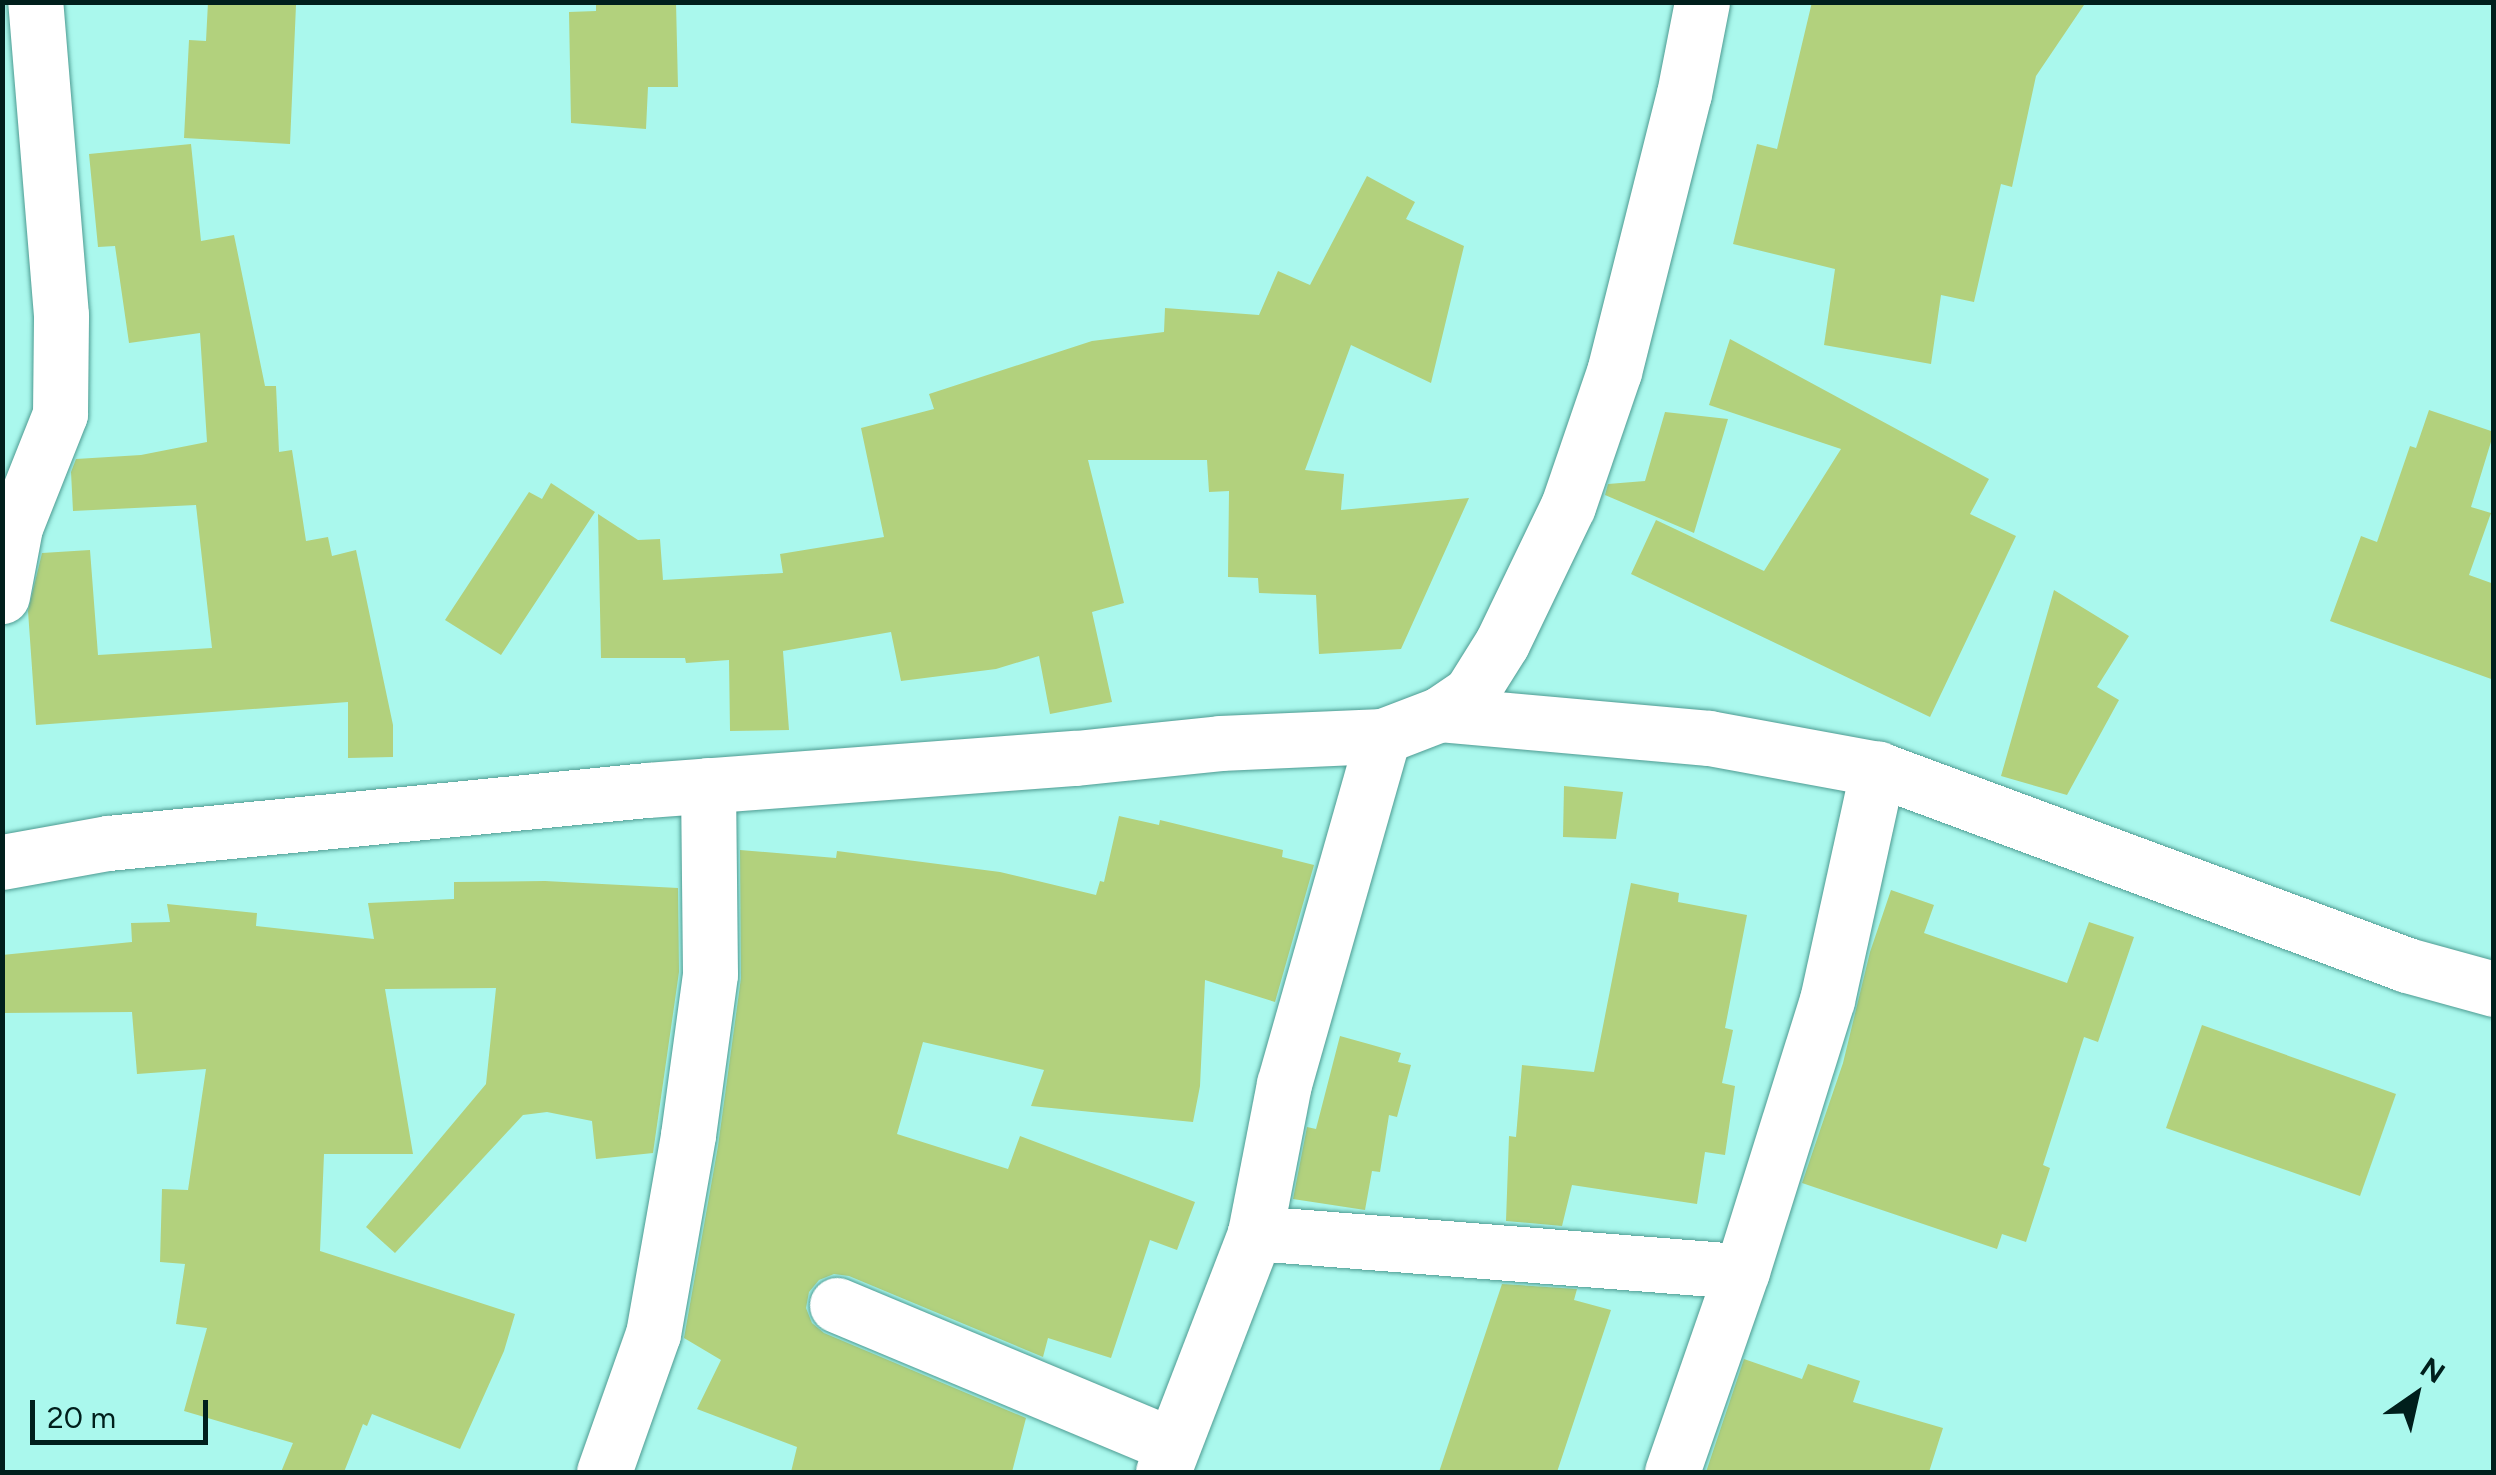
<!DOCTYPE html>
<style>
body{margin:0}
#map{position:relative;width:2496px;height:1475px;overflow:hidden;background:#aaf8ed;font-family:Figtree,sans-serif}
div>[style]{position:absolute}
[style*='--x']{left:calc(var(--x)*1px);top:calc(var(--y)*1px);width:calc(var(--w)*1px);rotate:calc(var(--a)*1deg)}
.building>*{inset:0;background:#b2d17d}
.roads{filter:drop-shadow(0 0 2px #4e9b92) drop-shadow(0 0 2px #4e9b92)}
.minor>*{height:55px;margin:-27.5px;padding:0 27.5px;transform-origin:27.5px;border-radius:27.5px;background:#fff}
span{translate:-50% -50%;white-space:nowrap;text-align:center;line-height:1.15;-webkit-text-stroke:8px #aaf8ed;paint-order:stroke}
.frame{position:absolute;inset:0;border:5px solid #001f1c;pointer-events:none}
.north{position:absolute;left:2366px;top:1345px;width:100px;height:100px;-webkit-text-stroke:8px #aaf8ed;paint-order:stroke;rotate:34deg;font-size:28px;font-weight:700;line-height:40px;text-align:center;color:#001f1c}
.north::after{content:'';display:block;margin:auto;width:35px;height:45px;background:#001f1c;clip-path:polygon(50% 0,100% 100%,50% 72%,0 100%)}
.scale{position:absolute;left:30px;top:1400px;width:178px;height:45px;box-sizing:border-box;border:5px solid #001f1c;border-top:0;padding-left:12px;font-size:30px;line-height:35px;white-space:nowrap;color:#001f1c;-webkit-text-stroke:8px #aaf8ed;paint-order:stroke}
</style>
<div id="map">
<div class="building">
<div style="clip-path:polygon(208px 2px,296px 5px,290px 144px,184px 138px,189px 40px,206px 41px)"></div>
<div style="clip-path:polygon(596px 2px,676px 2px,678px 87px,648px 87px,646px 129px,571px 123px,569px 12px,596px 11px)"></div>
<div style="clip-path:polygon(1812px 2px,2086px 2px,2036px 76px,2012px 187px,2001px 184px,1974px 302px,1941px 295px,1931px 364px,1824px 345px,1835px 269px,1733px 244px,1757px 144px,1777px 149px)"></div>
<div style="clip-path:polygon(191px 144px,201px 241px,234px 235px,265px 386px,276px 386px,279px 452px,292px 450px,306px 541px,328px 537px,332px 556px,356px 550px,393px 725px,393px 757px,348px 758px,348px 702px,36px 725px,28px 611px,42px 553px,90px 550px,98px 655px,212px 648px,196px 505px,73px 511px,71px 472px,76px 459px,141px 455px,207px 442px,200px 333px,129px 343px,115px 246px,98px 247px,89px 154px)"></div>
<div style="clip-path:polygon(1367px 176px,1415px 202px,1406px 219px,1464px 246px,1431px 383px,1351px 345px,1305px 470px,1344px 474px,1341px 510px,1469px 498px,1401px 649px,1319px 654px,1316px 595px,1259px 593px,1258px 578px,1228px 577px,1229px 491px,1209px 492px,1207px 460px,1088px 460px,1124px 603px,1092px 612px,1112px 702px,1050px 714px,1039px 656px,996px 669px,901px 681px,891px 632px,783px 651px,789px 730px,730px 731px,729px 660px,686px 663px,685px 658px,601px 658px,598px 514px,638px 540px,660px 539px,663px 580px,783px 573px,780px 554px,884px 537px,861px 428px,934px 409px,929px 394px,1092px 341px,1164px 332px,1165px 308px,1259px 315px,1278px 271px,1310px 285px)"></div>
<div style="clip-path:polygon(1730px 339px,1989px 479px,1970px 514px,2016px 536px,1930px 717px,1631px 574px,1656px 520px,1764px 571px,1841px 449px,1709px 405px)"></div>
<div style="clip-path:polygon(2429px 410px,2494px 432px,2471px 507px,2491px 513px,2469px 575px,2494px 584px,2494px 680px,2330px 621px,2361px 536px,2377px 542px,2410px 446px,2416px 448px)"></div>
<div style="clip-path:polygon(1665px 412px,1728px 419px,1694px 533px,1605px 495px,1608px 484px,1645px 481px)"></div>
<div style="clip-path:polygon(551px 483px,595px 512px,501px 655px,445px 620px,529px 492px,542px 499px)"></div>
<div style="clip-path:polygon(2054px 590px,2129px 636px,2097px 687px,2119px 700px,2067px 795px,2001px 776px)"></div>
<div style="clip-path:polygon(1564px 786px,1623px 792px,1616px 839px,1563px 837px)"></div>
<div style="clip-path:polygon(1119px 816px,1159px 825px,1160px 820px,1283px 850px,1282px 857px,1314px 865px,1275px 1002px,1205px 980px,1200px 1086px,1193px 1122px,1031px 1106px,1044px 1070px,923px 1042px,897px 1134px,1008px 1169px,1020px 1136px,1195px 1202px,1177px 1250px,1150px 1240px,1111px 1358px,1048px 1338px,1043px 1357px,849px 1276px,834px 1274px,819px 1280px,809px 1292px,806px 1308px,812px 1323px,824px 1333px,1026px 1418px,1012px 1472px,791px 1472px,797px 1447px,697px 1409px,721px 1360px,684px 1338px,718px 1146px,741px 978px,740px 850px,836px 858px,837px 851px,1000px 872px,1096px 895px,1100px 881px,1104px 882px)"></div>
<div style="clip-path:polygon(545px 881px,678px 888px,679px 972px,653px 1153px,596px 1159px,592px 1121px,547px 1112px,523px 1115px,395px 1253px,366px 1227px,486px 1084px,496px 988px,385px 989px,413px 1154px,324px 1154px,320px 1251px,515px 1314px,504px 1351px,460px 1449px,372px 1414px,367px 1426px,363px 1424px,344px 1472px,281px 1472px,293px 1443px,184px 1411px,207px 1328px,176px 1324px,185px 1264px,160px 1262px,162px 1189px,188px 1190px,206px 1069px,137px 1074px,132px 1012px,2px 1013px,2px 955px,132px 942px,131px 923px,170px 922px,167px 904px,257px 913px,256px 926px,374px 939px,368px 903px,454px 899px,454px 882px)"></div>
<div style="clip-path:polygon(1631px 883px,1679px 893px,1678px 902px,1747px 915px,1725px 1028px,1733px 1030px,1722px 1083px,1735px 1086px,1725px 1155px,1705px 1152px,1697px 1204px,1572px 1185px,1562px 1226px,1506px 1221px,1509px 1136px,1516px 1137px,1522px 1065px,1594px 1072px)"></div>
<div style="clip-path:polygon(1891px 890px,1934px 905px,1924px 933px,2067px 983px,2089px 922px,2134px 937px,2098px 1042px,2084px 1037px,2043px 1165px,2050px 1168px,2026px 1242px,2002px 1234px,1997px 1249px,1802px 1183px,1843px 1063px,1870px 952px)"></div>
<div style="clip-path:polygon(2202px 1025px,2396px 1094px,2360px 1196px,2166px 1128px)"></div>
<div style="clip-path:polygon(1340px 1036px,1401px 1053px,1398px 1062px,1411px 1065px,1397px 1117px,1389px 1115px,1380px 1172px,1372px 1171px,1365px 1210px,1293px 1199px,1307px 1127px,1316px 1129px)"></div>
<div style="clip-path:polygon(1502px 1284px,1577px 1289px,1574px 1300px,1611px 1310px,1557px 1472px,1439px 1472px)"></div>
<div style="clip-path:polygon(1744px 1359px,1802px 1379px,1808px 1364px,1860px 1381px,1853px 1402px,1943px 1428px,1929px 1472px,1706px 1472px)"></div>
</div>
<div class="roads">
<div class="minor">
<div style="--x:2;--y:596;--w:70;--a:-79.3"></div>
<div style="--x:15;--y:527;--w:122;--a:-68.3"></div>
<div style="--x:60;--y:414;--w:99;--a:-89.4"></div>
<div style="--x:61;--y:315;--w:314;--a:-94.7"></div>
<div style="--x:1440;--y:714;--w:36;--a:-34"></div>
<div style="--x:1470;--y:694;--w:60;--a:-57.9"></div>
<div style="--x:1502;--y:643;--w:152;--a:-64.3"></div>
<div style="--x:1568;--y:506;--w:142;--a:-71.1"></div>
<div style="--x:1614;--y:372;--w:287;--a:-75.9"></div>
<div style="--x:1684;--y:94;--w:94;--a:-78.9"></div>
<div style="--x:2;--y:862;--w:108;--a:-10.2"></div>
<div style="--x:108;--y:843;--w:542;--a:-5.62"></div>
<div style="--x:647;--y:790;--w:430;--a:-4.3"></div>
<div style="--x:1076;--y:758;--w:145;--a:-5.9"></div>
<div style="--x:1220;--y:743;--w:163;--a:-2.5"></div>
<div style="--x:1383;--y:736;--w:61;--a:-21.1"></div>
<div style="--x:1440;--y:714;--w:270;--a:5.1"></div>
<div style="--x:1709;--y:738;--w:172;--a:10.4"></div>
<div style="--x:1878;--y:769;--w:564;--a:20.33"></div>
<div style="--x:2407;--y:965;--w:90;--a:15.4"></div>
<div style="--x:1255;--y:1233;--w:488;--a:4.5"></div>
<div style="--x:837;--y:1305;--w:363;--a:22.7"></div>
<div style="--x:604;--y:1472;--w:146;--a:-70.5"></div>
<div style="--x:653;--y:1334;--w:202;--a:-80"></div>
<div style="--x:688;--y:1135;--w:162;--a:-82.2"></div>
<div style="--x:710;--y:974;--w:189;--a:-90.6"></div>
<div style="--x:1163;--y:1472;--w:256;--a:-68.9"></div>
<div style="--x:1255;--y:1233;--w:152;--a:-79"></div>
<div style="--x:1284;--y:1084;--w:362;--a:-74.1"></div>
<div style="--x:1672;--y:1472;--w:213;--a:-70.8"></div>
<div style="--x:1742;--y:1271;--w:284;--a:-72.6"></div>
<div style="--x:1827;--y:1000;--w:237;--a:-77.6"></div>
</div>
</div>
<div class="frame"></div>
<div class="north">N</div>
<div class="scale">20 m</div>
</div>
